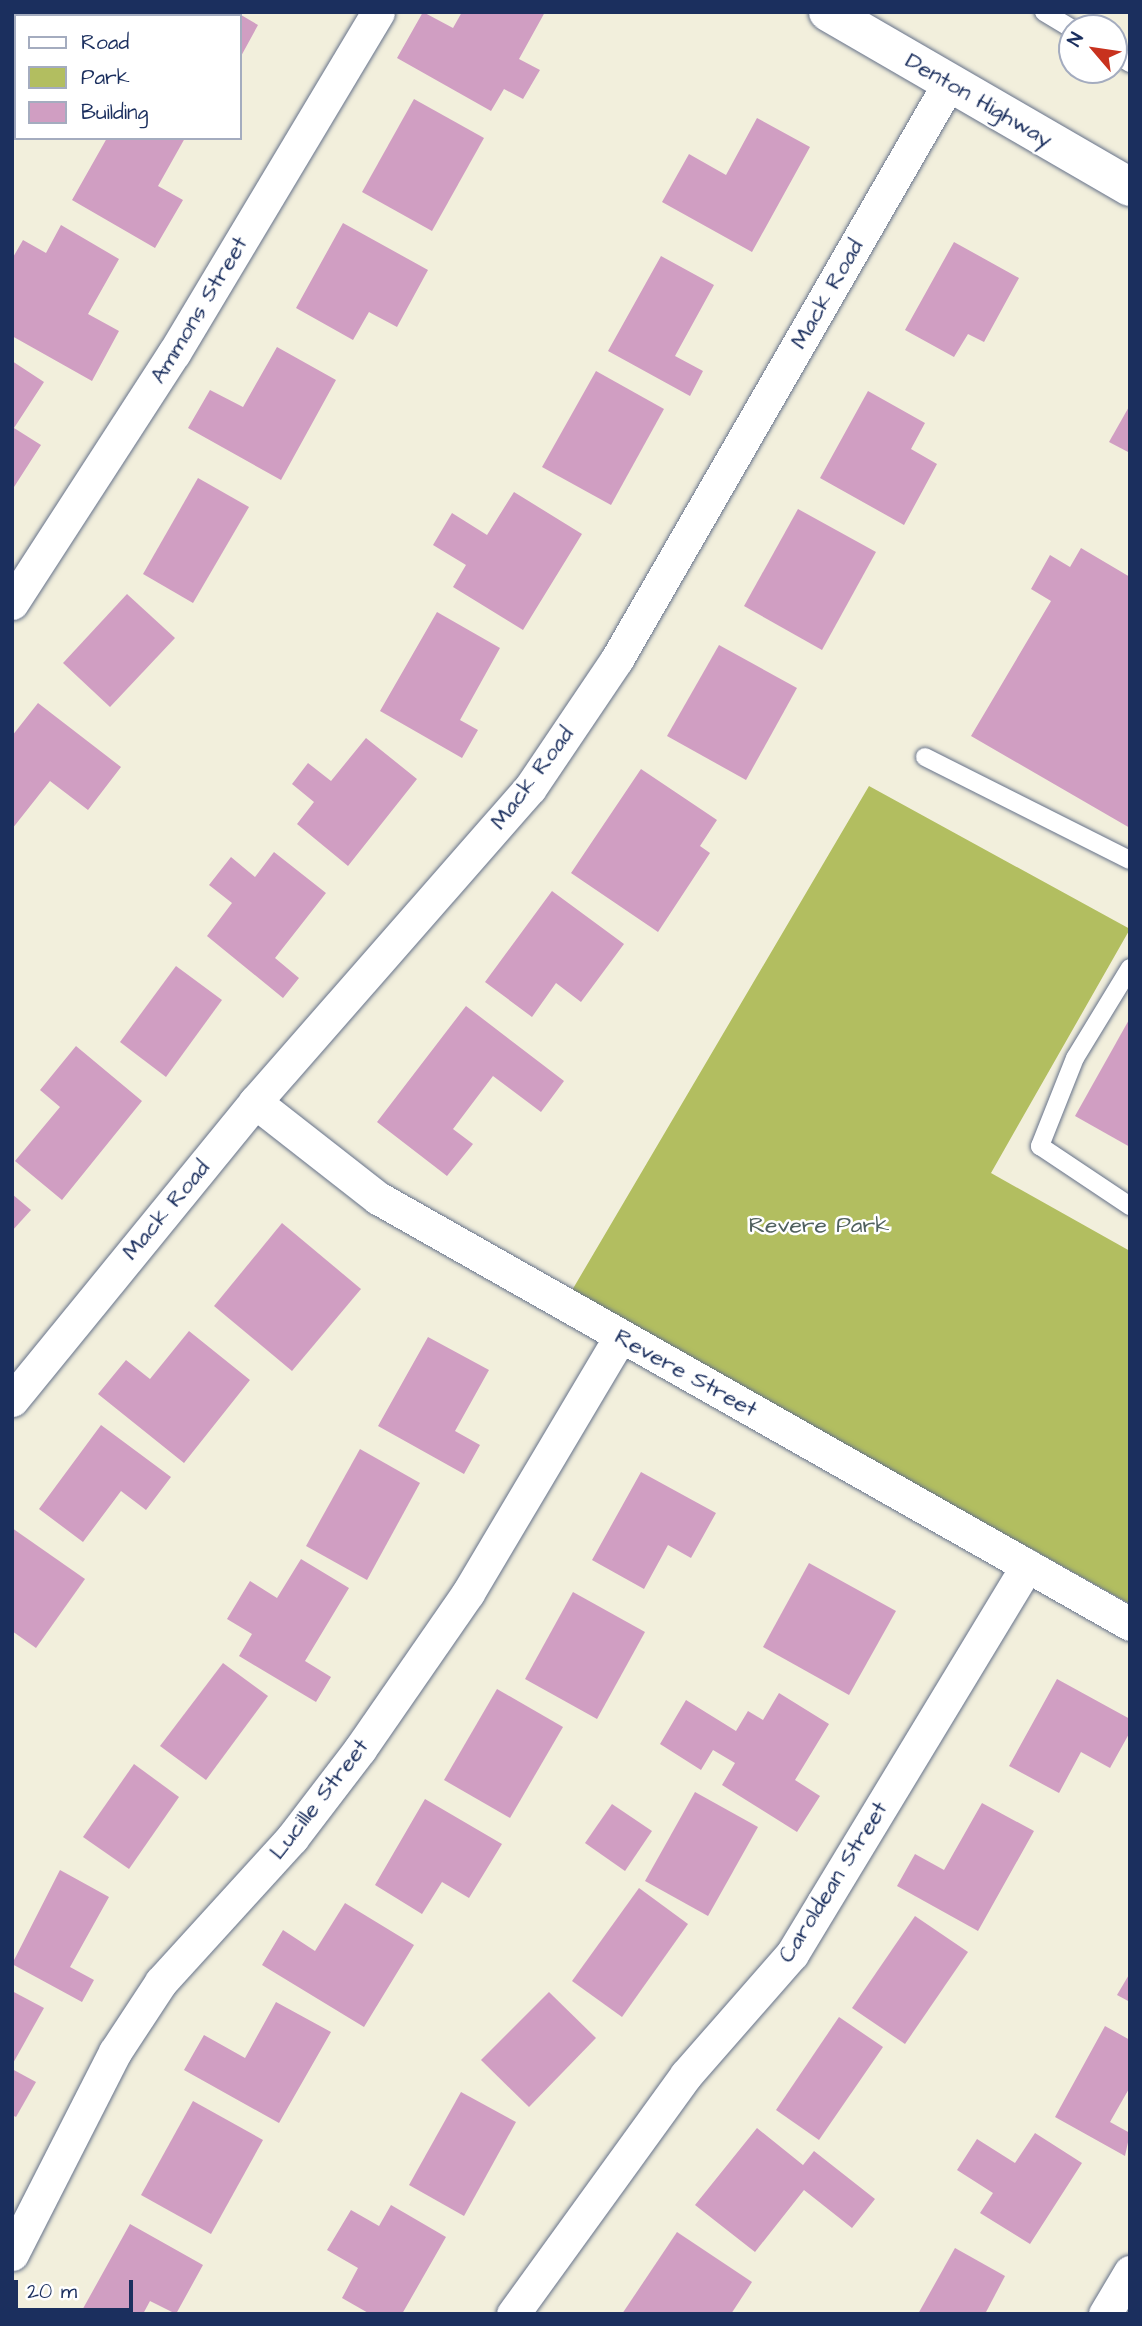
<!DOCTYPE html>
<style>
body{margin:0}
#map{position:relative;width:1142px;height:2326px;overflow:hidden;background:#f2efdc;font-family:"Architects Daughter",sans-serif}
div>[style]{position:absolute}
[style*='--x']{left:calc(var(--x)*1px);top:calc(var(--y)*1px);width:calc(var(--w)*1px);rotate:calc(var(--a)*1deg)}
.green>*{inset:0;background:#b2be60}
.building>*{inset:0;background:#d09ec2}
.roads{filter:drop-shadow(0 0 2px #66728a) drop-shadow(0 0 2px #66728a)}
.service>*{height:18px;margin:-9px;padding:0 9px;transform-origin:9px;border-radius:9px;background:#fff}
.minor>*{height:33px;margin:-16.5px;padding:0 16.5px;transform-origin:16.5px;border-radius:16.5px;background:#fff}
.primary>*{height:38px;margin:-19px;padding:0 19px;transform-origin:19px;border-radius:19px;background:#fff}
span{translate:-50% -50%;white-space:nowrap;text-align:center;line-height:1.15;-webkit-text-stroke:5px #fff;paint-order:stroke}
.street-label{font-size:23px;color:#1b2f5e}
.park-label{font-size:23px;color:#50615f}
.frame{position:absolute;inset:0;border:14px solid #1b2f5e;pointer-events:none}
.legend{position:absolute;left:14px;top:14px;width:228px;height:126px;box-sizing:border-box;background:#fff;border:2px solid #a4acbf;margin:0;padding:9px 12px;list-style:none;font-size:21px;color:#1b2f5e}
.legend li{display:flex;align-items:center;gap:14px;height:35px}
.legend b{width:35px;border:2px solid #a4acbf}
.north{position:absolute;left:1058px;top:14px;width:70px;height:70px;box-sizing:border-box;background:#fff;border:2px solid #a4acbf;border-radius:50%;rotate:299deg;font-size:19px;font-weight:700;line-height:28px;text-align:center;color:#1b2f5e}
.north::after{content:'';display:block;margin:auto;width:24px;height:32px;background:#c8321e;clip-path:polygon(50% 0,100% 100%,50% 72%,0 100%)}
.scale{position:absolute;left:14px;top:2280px;width:119px;height:32px;box-sizing:border-box;border:4px solid #1b2f5e;border-top:0;padding-left:9px;font-size:21px;line-height:24px;white-space:nowrap;color:#1b2f5e;-webkit-text-stroke:5px #fff;paint-order:stroke}
</style>
<div id="map">
<div class="green">
<div style="clip-path:polygon(869px 786px,1130px 929px,991px 1173px,1130px 1251px,1130px 1604px,571px 1292px)"></div>
</div>
<div class="building">
<div style="clip-path:polygon(186px 12px,236px 12px,258px 25px,240px 58px,240px 16px)"></div>
<div style="clip-path:polygon(423px 12px,453px 28px,462px 12px,545px 12px,519px 59px,540px 70px,523px 99px,504px 89px,491px 111px,397px 58px)"></div>
<div style="clip-path:polygon(414px 99px,484px 138px,432px 231px,362px 192px)"></div>
<div style="clip-path:polygon(757px 118px,810px 147px,752px 252px,662px 202px,689px 154px,726px 175px)"></div>
<div style="clip-path:polygon(107px 138px,185px 138px,158px 186px,183px 200px,155px 248px,72px 200px)"></div>
<div style="clip-path:polygon(343px 223px,428px 270px,397px 327px,369px 312px,353px 340px,296px 308px)"></div>
<div style="clip-path:polygon(61px 225px,119px 259px,88px 314px,119px 331px,92px 381px,12px 336px,12px 259px,23px 240px,46px 253px)"></div>
<div style="clip-path:polygon(954px 242px,1019px 278px,984px 342px,968px 334px,954px 357px,905px 330px)"></div>
<div style="clip-path:polygon(661px 256px,714px 285px,675px 356px,703px 371px,690px 396px,608px 351px)"></div>
<div style="clip-path:polygon(277px 347px,336px 380px,281px 480px,188px 428px,210px 390px,243px 407px)"></div>
<div style="clip-path:polygon(12px 361px,44px 382px,14px 428px,41px 445px,14px 487px)"></div>
<div style="clip-path:polygon(596px 371px,664px 409px,611px 505px,542px 467px)"></div>
<div style="clip-path:polygon(868px 391px,925px 423px,911px 449px,937px 464px,904px 525px,820px 478px)"></div>
<div style="clip-path:polygon(1130px 405px,1130px 453px,1109px 442px)"></div>
<div style="clip-path:polygon(198px 478px,249px 507px,193px 603px,143px 574px)"></div>
<div style="clip-path:polygon(514px 492px,582px 534px,523px 630px,453px 587px,466px 565px,433px 545px,452px 513px,487px 535px)"></div>
<div style="clip-path:polygon(798px 509px,876px 552px,822px 650px,744px 606px)"></div>
<div style="clip-path:polygon(1081px 548px,1130px 577px,1130px 828px,971px 736px,1051px 601px,1031px 589px,1050px 555px,1070px 567px)"></div>
<div style="clip-path:polygon(127px 594px,175px 638px,110px 707px,63px 663px)"></div>
<div style="clip-path:polygon(437px 612px,500px 648px,460px 720px,478px 730px,462px 758px,380px 711px)"></div>
<div style="clip-path:polygon(719px 645px,797px 688px,746px 780px,667px 736px)"></div>
<div style="clip-path:polygon(38px 703px,121px 767px,88px 810px,50px 781px,12px 829px,12px 736px)"></div>
<div style="clip-path:polygon(366px 738px,417px 779px,348px 866px,297px 824px,314px 802px,292px 784px,308px 763px,331px 781px)"></div>
<div style="clip-path:polygon(641px 769px,717px 820px,700px 846px,710px 853px,658px 932px,571px 873px)"></div>
<div style="clip-path:polygon(274px 852px,326px 893px,275px 958px,299px 978px,283px 998px,207px 936px,232px 903px,209px 885px,231px 857px,255px 877px)"></div>
<div style="clip-path:polygon(552px 891px,624px 944px,581px 1002px,556px 983px,532px 1017px,485px 982px)"></div>
<div style="clip-path:polygon(176px 966px,222px 1000px,166px 1077px,120px 1042px)"></div>
<div style="clip-path:polygon(466px 1006px,564px 1081px,541px 1112px,493px 1076px,453px 1129px,473px 1144px,447px 1176px,377px 1122px)"></div>
<div style="clip-path:polygon(1130px 1018px,1130px 1147px,1075px 1116px)"></div>
<div style="clip-path:polygon(76px 1046px,142px 1101px,62px 1200px,15px 1161px,60px 1107px,40px 1090px)"></div>
<div style="clip-path:polygon(12px 1194px,31px 1210px,12px 1231px)"></div>
<div style="clip-path:polygon(282px 1223px,361px 1289px,292px 1371px,214px 1306px)"></div>
<div style="clip-path:polygon(189px 1331px,250px 1380px,184px 1463px,98px 1394px,126px 1360px,150px 1379px)"></div>
<div style="clip-path:polygon(428px 1337px,489px 1370px,455px 1431px,480px 1445px,464px 1474px,378px 1426px)"></div>
<div style="clip-path:polygon(101px 1425px,171px 1477px,146px 1510px,121px 1491px,83px 1542px,39px 1509px)"></div>
<div style="clip-path:polygon(360px 1449px,420px 1483px,367px 1580px,306px 1546px)"></div>
<div style="clip-path:polygon(641px 1472px,716px 1513px,691px 1558px,668px 1545px,644px 1589px,592px 1560px)"></div>
<div style="clip-path:polygon(12px 1528px,85px 1579px,36px 1648px,12px 1631px)"></div>
<div style="clip-path:polygon(301px 1559px,349px 1588px,305px 1661px,331px 1677px,316px 1702px,239px 1656px,252px 1634px,227px 1619px,250px 1581px,277px 1598px)"></div>
<div style="clip-path:polygon(809px 1563px,896px 1611px,849px 1695px,763px 1647px)"></div>
<div style="clip-path:polygon(573px 1592px,645px 1632px,597px 1719px,525px 1679px)"></div>
<div style="clip-path:polygon(223px 1663px,268px 1696px,206px 1780px,160px 1746px)"></div>
<div style="clip-path:polygon(1057px 1679px,1130px 1719px,1130px 1732px,1110px 1768px,1081px 1752px,1059px 1793px,1009px 1766px)"></div>
<div style="clip-path:polygon(497px 1689px,563px 1727px,510px 1818px,444px 1780px)"></div>
<div style="clip-path:polygon(779px 1693px,829px 1724px,795px 1780px,820px 1796px,797px 1832px,722px 1785px,735px 1763px,713px 1750px,701px 1770px,660px 1744px,686px 1700px,736px 1731px,748px 1711px,763px 1720px)"></div>
<div style="clip-path:polygon(134px 1764px,179px 1797px,129px 1869px,83px 1837px)"></div>
<div style="clip-path:polygon(695px 1792px,758px 1827px,708px 1916px,645px 1881px)"></div>
<div style="clip-path:polygon(425px 1799px,502px 1844px,469px 1898px,442px 1882px,422px 1914px,375px 1885px)"></div>
<div style="clip-path:polygon(982px 1803px,1034px 1831px,978px 1931px,897px 1886px,915px 1854px,944px 1870px)"></div>
<div style="clip-path:polygon(612px 1804px,652px 1831px,625px 1871px,585px 1843px)"></div>
<div style="clip-path:polygon(60px 1870px,109px 1897px,70px 1967px,94px 1980px,82px 2002px,12px 1964px)"></div>
<div style="clip-path:polygon(639px 1888px,688px 1924px,622px 2017px,572px 1981px)"></div>
<div style="clip-path:polygon(345px 1903px,414px 1945px,364px 2027px,262px 1965px,283px 1930px,315px 1951px)"></div>
<div style="clip-path:polygon(915px 1916px,968px 1952px,905px 2044px,852px 2008px)"></div>
<div style="clip-path:polygon(1130px 1973px,1130px 2002px,1117px 1995px)"></div>
<div style="clip-path:polygon(12px 1991px,44px 2008px,12px 2065px)"></div>
<div style="clip-path:polygon(549px 1992px,596px 2038px,529px 2107px,481px 2060px)"></div>
<div style="clip-path:polygon(276px 2002px,331px 2032px,279px 2123px,184px 2070px,204px 2035px,245px 2058px)"></div>
<div style="clip-path:polygon(839px 2017px,883px 2047px,819px 2140px,776px 2110px)"></div>
<div style="clip-path:polygon(1105px 2026px,1130px 2040px,1130px 2087px,1110px 2122px,1130px 2133px,1125px 2156px,1055px 2117px)"></div>
<div style="clip-path:polygon(12px 2069px,36px 2082px,16px 2117px,12px 2115px)"></div>
<div style="clip-path:polygon(461px 2092px,516px 2122px,464px 2216px,409px 2185px)"></div>
<div style="clip-path:polygon(193px 2101px,263px 2140px,211px 2234px,141px 2195px)"></div>
<div style="clip-path:polygon(757px 2128px,803px 2165px,814px 2151px,875px 2199px,852px 2228px,804px 2190px,755px 2252px,695px 2205px)"></div>
<div style="clip-path:polygon(1035px 2133px,1082px 2163px,1030px 2244px,980px 2213px,993px 2193px,957px 2170px,977px 2139px,1015px 2163px)"></div>
<div style="clip-path:polygon(391px 2205px,446px 2237px,402px 2314px,370px 2314px,342px 2298px,358px 2268px,327px 2250px,351px 2210px,379px 2226px)"></div>
<div style="clip-path:polygon(130px 2224px,203px 2265px,176px 2314px,150px 2301px,143px 2314px,80px 2314px)"></div>
<div style="clip-path:polygon(677px 2232px,752px 2282px,731px 2314px,622px 2314px)"></div>
<div style="clip-path:polygon(955px 2248px,1005px 2276px,985px 2314px,918px 2314px)"></div>
</div>
<div class="roads">
<div class="service">
<div style="--x:1044;--y:12;--w:33;--a:31"></div>
<div style="--x:1114;--y:53;--w:19;--a:32"></div>
<div style="--x:925;--y:757;--w:229;--a:26.7"></div>
<div style="--x:1130;--y:968;--w:105;--a:121.4"></div>
<div style="--x:1075;--y:1058;--w:95;--a:111.7"></div>
<div style="--x:1040;--y:1146;--w:108;--a:33.7"></div>
</div>
<div class="minor">
<div style="--x:12;--y:603;--w:298;--a:-57.1"></div>
<div style="--x:174;--y:353;--w:397;--a:-59.1"></div>
<div style="--x:255;--y:1102;--w:156;--a:38"></div>
<div style="--x:378;--y:1198;--w:864;--a:29.53"></div>
<div style="--x:12;--y:1400;--w:385;--a:-50.8"></div>
<div style="--x:255;--y:1102;--w:417;--a:-48.8"></div>
<div style="--x:530;--y:788;--w:156;--a:-56"></div>
<div style="--x:617;--y:659;--w:665;--a:-60.04"></div>
<div style="--x:12;--y:2254;--w:227;--a:-63"></div>
<div style="--x:115;--y:2052;--w:84;--a:-56.7"></div>
<div style="--x:161;--y:1982;--w:195;--a:-47.7"></div>
<div style="--x:292;--y:1838;--w:112;--a:-52.6"></div>
<div style="--x:360;--y:1749;--w:190;--a:-55.3"></div>
<div style="--x:468;--y:1593;--w:298;--a:-59.3"></div>
<div style="--x:513;--y:2314;--w:295;--a:-54.1"></div>
<div style="--x:686;--y:2075;--w:161;--a:-48.8"></div>
<div style="--x:792;--y:1954;--w:454;--a:-58.8"></div>
<div style="--x:1105;--y:2314;--w:49;--a:-59.2"></div>
</div>
<div class="primary">
<div style="--x:828;--y:12;--w:349;--a:30.1"></div>
</div>
</div>
<div class="street-label">
<span style="left:979px;top:100px;rotate:30deg">Denton Highway</span>
<span style="left:827px;top:294px;rotate:-60deg">Mack Road</span>
<span style="left:199px;top:310px;rotate:-59deg">Ammons Street</span>
<span style="left:532px;top:778px;rotate:-53deg">Mack Road</span>
<span style="left:166px;top:1210px;rotate:-50deg">Mack Road</span>
<span style="left:686px;top:1373px;rotate:29deg">Revere Street</span>
<span style="left:319px;top:1799px;rotate:-52deg">Lucille Street</span>
<span style="left:833px;top:1882px;rotate:-58deg">Caroldean Street</span>
</div>
<div class="park-label">
<span style="left:819px;top:1225px">Revere Park</span>
</div>
<div class="frame"></div>
<ul class="legend">
<li><b style="height:9px;background:#fff"></b>Road</li>
<li><b style="height:19px;background:#b2be60"></b>Park</li>
<li><b style="height:19px;background:#d09ec2"></b>Building</li>
</ul>
<div class="north">N</div>
<div class="scale">20 m</div>
</div>
